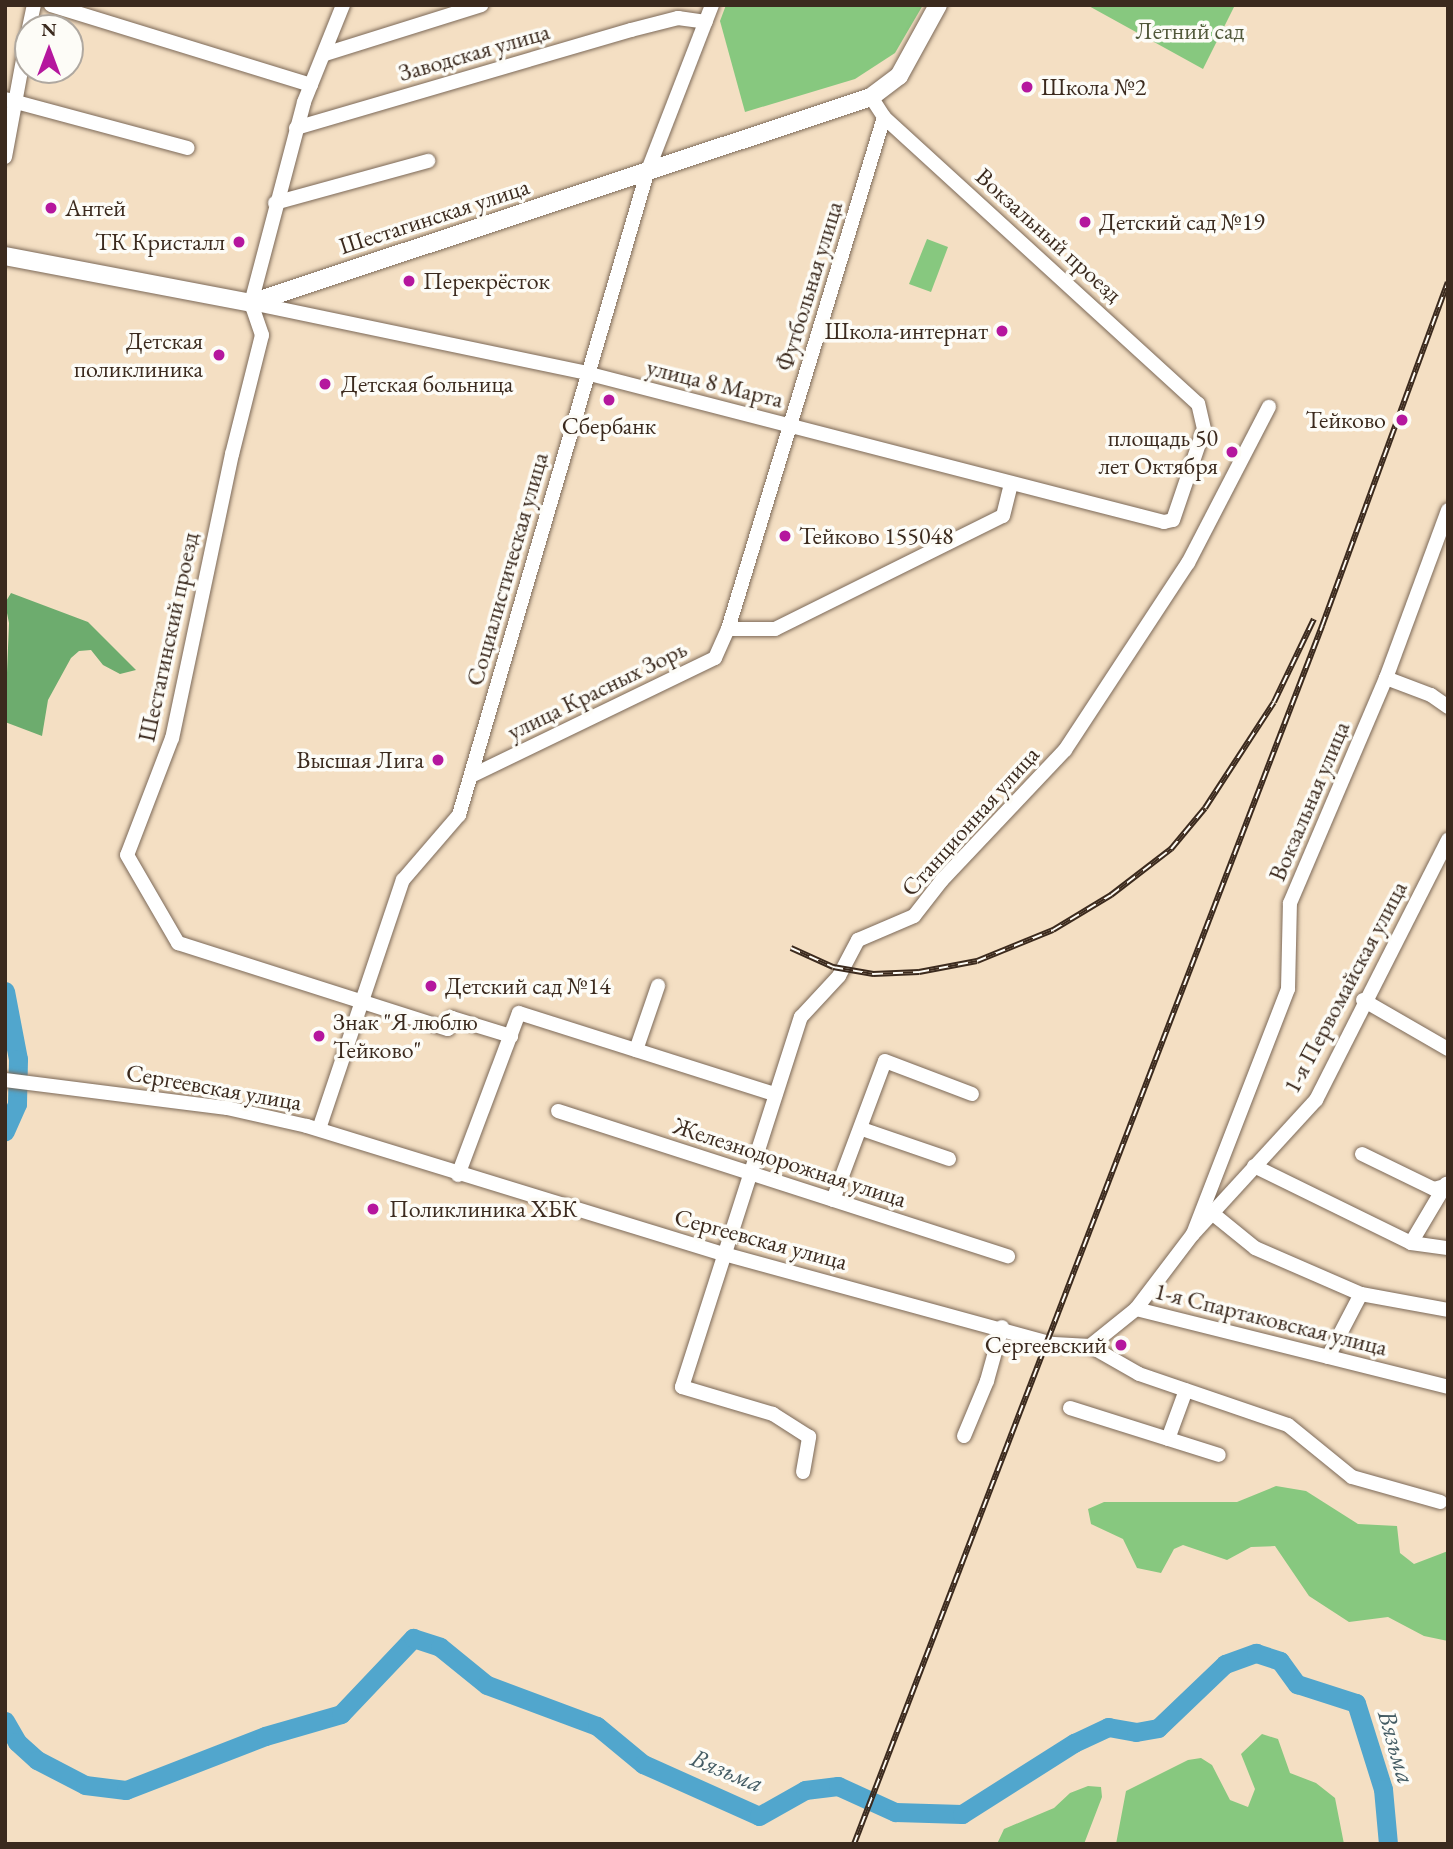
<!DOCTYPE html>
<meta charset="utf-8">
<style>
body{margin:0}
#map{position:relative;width:1453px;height:1849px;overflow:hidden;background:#f4dfc3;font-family:"EB Garamond",serif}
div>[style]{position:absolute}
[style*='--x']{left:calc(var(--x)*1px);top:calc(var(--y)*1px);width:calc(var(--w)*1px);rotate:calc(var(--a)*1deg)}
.green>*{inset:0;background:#87c87f}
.forest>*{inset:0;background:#6dac6e}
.river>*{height:19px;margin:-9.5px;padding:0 9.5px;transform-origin:9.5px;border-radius:9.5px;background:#51a6cd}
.roads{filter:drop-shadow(0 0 2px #7c6958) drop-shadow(0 0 2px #7c6958)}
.minor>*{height:14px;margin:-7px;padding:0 7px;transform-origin:7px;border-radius:7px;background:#fff}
.major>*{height:18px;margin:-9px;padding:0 9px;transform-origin:9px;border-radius:9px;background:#fff}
.rail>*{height:6px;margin-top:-3px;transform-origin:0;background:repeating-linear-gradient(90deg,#fdfcf7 0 10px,#3b2a1e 0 20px);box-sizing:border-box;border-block:2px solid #3b2a1e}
.dots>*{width:19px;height:19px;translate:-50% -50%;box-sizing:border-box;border:4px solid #fdfcf7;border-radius:50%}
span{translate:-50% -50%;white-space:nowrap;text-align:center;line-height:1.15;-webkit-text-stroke:7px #fdfcf7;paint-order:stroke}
.park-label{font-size:24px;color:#52593b}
.street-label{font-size:24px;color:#3b2a1e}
.poi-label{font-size:24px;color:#3b2a1e}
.left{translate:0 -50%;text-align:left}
.right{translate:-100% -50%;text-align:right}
.water-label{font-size:26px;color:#445c64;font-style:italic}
.frame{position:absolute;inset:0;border:7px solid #3b2a1e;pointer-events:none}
.north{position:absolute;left:14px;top:14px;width:70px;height:70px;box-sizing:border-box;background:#fdfcf7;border:2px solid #afa8a0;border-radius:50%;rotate:0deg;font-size:19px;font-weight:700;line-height:28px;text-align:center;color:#3b2a1e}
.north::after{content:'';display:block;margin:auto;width:24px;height:32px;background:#b5179e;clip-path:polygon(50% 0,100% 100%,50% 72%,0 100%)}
</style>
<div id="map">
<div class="green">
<div style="clip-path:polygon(726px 5px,923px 5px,895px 53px,855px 79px,745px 112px,720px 21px)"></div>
<div style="clip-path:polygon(1087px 5px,1235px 5px,1203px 69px)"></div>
<div style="clip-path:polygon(927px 239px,948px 247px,931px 292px,909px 284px)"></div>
<div style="clip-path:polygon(1276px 1486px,1306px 1491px,1358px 1524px,1397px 1526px,1400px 1553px,1414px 1564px,1448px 1551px,1448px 1641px,1424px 1636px,1388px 1617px,1349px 1622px,1309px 1596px,1275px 1546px,1251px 1547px,1227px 1560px,1183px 1545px,1174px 1549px,1161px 1573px,1137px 1568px,1123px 1539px,1091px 1524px,1088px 1509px,1104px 1502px,1237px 1502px)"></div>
<div style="clip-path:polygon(1262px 1734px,1278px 1739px,1290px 1773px,1316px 1783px,1335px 1798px,1344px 1844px,1116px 1844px,1126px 1791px,1188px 1760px,1201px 1758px,1212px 1765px,1230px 1800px,1248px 1807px,1255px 1789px,1241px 1754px)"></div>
<div style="clip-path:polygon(1088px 1786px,1101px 1787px,1102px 1797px,1084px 1844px,997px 1844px,1004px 1829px,1054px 1808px,1070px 1793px)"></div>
</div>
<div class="forest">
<div style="clip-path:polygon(11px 593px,88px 622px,136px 670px,120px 674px,103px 665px,91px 650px,79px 651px,71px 658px,48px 700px,42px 736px,5px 722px,9px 623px,5px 603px)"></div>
</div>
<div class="river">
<div style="--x:5;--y:991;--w:69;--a:79.2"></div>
<div style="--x:18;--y:1059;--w:45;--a:91.3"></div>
<div style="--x:17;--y:1104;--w:30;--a:114"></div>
<div style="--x:5;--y:1721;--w:24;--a:60"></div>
<div style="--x:17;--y:1742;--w:27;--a:42"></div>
<div style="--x:37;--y:1760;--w:54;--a:27.5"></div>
<div style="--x:85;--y:1785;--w:41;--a:7"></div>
<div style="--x:126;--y:1790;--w:149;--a:-21.2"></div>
<div style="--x:265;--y:1736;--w:79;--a:-16.1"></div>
<div style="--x:341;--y:1714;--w:105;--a:-46.5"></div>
<div style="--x:413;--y:1638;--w:28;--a:18"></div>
<div style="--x:440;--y:1647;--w:60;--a:39"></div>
<div style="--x:487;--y:1685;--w:117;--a:20.4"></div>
<div style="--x:597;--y:1726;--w:60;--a:39.6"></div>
<div style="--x:643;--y:1764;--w:127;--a:24.1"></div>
<div style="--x:759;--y:1816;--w:53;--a:-29.5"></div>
<div style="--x:805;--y:1790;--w:33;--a:-7"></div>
<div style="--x:838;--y:1786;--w:63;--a:24.5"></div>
<div style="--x:895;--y:1812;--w:67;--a:1.7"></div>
<div style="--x:962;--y:1814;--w:133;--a:-32.4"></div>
<div style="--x:1074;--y:1743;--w:38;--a:-25"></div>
<div style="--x:1108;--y:1727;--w:28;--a:10"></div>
<div style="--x:1136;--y:1732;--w:22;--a:-10"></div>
<div style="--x:1158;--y:1728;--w:93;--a:-43.7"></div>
<div style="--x:1225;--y:1664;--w:33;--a:-20"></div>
<div style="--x:1256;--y:1653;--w:25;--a:18"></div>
<div style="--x:1280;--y:1661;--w:29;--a:54"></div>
<div style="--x:1297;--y:1684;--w:62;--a:17.9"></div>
<div style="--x:1356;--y:1703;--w:90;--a:72.6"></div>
<div style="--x:1383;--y:1789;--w:55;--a:84.8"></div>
</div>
<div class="roads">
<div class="minor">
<div style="--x:51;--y:5;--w:272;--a:17.1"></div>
<div style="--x:29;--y:28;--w:24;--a:-78"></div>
<div style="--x:325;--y:54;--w:164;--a:-17.4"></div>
<div style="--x:5;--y:99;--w:189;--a:15"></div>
<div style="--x:296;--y:128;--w:349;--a:-16.3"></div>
<div style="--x:631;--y:30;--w:49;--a:-14.3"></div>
<div style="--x:678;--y:18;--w:28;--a:8"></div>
<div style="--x:5;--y:157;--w:126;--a:-79.5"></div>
<div style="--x:275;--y:203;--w:159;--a:-15.4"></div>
<div style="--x:251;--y:303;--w:34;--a:71"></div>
<div style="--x:262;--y:335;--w:123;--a:104.1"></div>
<div style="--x:232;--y:454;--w:290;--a:101.9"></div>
<div style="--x:172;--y:738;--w:125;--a:111"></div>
<div style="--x:127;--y:855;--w:102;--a:59.9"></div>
<div style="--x:178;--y:943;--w:283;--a:17.7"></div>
<div style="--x:448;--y:1029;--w:12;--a:-70"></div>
<div style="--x:452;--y:1018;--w:62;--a:17"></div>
<div style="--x:251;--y:303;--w:208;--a:-75.2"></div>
<div style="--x:304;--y:102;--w:105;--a:-68.1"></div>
<div style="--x:252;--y:303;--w:341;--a:11.8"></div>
<div style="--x:586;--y:373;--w:597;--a:14.46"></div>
<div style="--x:1164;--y:522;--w:9;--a:-13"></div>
<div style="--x:1173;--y:520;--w:96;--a:-71.2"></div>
<div style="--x:1204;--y:429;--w:26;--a:-103"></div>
<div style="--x:1198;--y:404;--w:425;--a:-137.6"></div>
<div style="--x:884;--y:117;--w:24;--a:-123"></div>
<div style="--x:728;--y:629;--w:535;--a:-73.05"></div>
<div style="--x:1386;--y:678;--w:48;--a:20.7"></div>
<div style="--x:1431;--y:695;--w:21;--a:35"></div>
<div style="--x:471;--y:776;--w:271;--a:-25.8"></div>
<div style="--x:715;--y:658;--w:32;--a:-66"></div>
<div style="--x:728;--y:629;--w:47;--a:0"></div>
<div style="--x:775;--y:629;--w:254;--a:-26.4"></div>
<div style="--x:1003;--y:516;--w:34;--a:-76"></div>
<div style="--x:1363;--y:1000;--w:98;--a:30"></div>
<div style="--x:636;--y:1050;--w:68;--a:-71"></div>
<div style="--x:5;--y:1080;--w:224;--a:7.2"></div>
<div style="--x:227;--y:1108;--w:82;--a:12.7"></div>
<div style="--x:307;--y:1126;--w:436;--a:17.1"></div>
<div style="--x:724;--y:1254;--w:342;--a:15.3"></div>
<div style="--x:1054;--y:1344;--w:36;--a:3"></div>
<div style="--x:1090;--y:1346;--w:59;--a:-38.8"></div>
<div style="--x:1136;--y:1309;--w:322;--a:14"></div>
<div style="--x:558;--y:1111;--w:473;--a:17.9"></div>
<div style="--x:319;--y:1129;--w:263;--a:-71.4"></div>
<div style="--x:403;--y:880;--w:86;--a:-49.3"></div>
<div style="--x:459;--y:815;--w:672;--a:-73.67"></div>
<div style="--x:648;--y:170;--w:177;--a:-68.8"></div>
<div style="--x:862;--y:1129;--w:92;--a:19"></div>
<div style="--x:1362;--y:1154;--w:80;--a:25.9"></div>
<div style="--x:1434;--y:1189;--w:15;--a:-16"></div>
<div style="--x:1254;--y:1166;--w:175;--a:26.1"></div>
<div style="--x:1411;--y:1243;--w:37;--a:8"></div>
<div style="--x:458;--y:1175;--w:173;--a:-69.4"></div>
<div style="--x:519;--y:1013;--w:269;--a:17.6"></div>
<div style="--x:833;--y:1200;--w:148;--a:-69.5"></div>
<div style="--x:885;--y:1061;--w:93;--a:20.8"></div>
<div style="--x:1212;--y:1213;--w:55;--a:39.1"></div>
<div style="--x:1255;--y:1248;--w:116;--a:23.5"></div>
<div style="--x:1361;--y:1294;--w:88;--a:10.4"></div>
<div style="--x:1193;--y:1234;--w:263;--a:-68.8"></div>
<div style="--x:1288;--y:989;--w:86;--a:-88.7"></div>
<div style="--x:1290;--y:903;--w:245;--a:-66.9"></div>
<div style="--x:1386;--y:678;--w:179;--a:-69.7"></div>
<div style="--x:1411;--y:1243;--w:69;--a:-59.3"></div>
<div style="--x:1136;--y:1309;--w:94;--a:-52.8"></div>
<div style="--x:1193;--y:1234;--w:182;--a:-47.5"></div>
<div style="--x:1316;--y:1100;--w:292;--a:-63.1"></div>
<div style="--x:1090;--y:1346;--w:56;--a:29.7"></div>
<div style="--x:1139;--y:1374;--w:157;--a:18.9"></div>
<div style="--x:1288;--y:1425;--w:82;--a:39.1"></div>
<div style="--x:1352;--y:1477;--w:92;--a:15.7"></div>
<div style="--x:1328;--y:1357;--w:71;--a:-62.4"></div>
<div style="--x:1070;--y:1408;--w:156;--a:17.5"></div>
<div style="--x:964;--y:1436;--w:60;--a:-67.3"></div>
<div style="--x:987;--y:1381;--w:56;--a:-74.5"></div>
<div style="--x:1168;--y:1439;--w:52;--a:-69.8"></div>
<div style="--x:803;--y:1472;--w:36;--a:-80"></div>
<div style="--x:809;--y:1437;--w:43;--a:-147.4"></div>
<div style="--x:773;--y:1414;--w:95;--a:-163.5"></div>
<div style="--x:682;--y:1387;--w:389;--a:-72.2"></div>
<div style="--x:801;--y:1017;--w:56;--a:-47.2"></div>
<div style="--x:839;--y:976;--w:41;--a:-62.2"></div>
<div style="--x:858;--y:940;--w:61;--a:-23.2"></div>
<div style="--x:914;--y:916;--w:46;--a:-52.1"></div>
<div style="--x:942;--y:880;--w:179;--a:-46.6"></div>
<div style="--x:1065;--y:750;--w:224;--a:-56.7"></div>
<div style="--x:1188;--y:563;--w:176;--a:-62.6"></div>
</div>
<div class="major">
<div style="--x:5;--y:256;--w:250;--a:10.8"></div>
<div style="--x:251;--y:303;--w:653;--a:-18.38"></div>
<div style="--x:871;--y:97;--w:35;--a:-37"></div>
<div style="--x:899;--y:76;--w:81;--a:-61.2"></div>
</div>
</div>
<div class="rail">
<div style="--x:791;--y:948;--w:46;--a:24.3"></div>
<div style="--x:833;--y:967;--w:41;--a:9.9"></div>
<div style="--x:873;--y:974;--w:46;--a:-2.5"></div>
<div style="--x:919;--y:972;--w:59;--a:-10.7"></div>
<div style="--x:977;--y:961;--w:82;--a:-22.2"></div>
<div style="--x:1053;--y:930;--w:68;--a:-31.1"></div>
<div style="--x:1111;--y:895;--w:76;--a:-37.5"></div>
<div style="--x:1171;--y:849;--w:53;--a:-50.3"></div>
<div style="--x:1205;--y:808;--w:126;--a:-56.9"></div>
<div style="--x:1274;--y:702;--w:92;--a:-64.3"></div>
<div style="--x:854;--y:1844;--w:1305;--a:-68.98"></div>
<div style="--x:1322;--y:626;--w:366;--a:-69.9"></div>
</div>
<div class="dots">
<div style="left:1027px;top:87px;background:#b5179e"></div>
<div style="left:51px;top:208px;background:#b5179e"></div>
<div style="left:1085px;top:222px;background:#b5179e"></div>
<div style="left:239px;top:242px;background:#b5179e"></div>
<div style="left:409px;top:281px;background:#b5179e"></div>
<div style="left:1002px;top:331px;background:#b5179e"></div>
<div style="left:219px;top:355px;background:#b5179e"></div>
<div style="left:325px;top:384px;background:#b5179e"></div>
<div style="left:609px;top:400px;background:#b5179e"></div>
<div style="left:1402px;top:420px;background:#b5179e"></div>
<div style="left:1232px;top:452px;background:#b5179e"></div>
<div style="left:785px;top:536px;background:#b5179e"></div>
<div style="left:438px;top:760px;background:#b5179e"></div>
<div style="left:431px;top:986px;background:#b5179e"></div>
<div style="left:319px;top:1036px;background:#b5179e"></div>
<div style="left:373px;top:1209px;background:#b5179e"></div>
<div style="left:1121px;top:1345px;background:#b5179e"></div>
</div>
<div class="park-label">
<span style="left:1190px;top:31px">Летний сад</span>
</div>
<div class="street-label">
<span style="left:474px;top:52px;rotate:-16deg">Заводская улица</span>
<span style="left:434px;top:216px;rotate:-18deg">Шестагинская улица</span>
<span style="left:1049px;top:235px;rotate:42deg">Вокзальный проезд</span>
<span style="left:809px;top:286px;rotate:-73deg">Футбольная улица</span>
<span style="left:715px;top:383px;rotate:14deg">улица 8 Марта</span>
<span style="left:507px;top:569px;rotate:-74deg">Социалистическая улица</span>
<span style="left:168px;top:637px;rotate:-78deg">Шестагинский проезд</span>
<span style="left:597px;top:690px;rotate:-26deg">улица Красных Зорь</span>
<span style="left:1309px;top:801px;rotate:-67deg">Вокзальная улица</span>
<span style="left:970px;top:821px;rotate:-48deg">Станционная улица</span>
<span style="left:1345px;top:987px;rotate:-62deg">1-я Первомайская улица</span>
<span style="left:214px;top:1087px;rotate:10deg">Сергеевская улица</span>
<span style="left:790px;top:1162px;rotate:18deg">Железнодорожная улица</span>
<span style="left:761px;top:1239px;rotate:15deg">Сергеевская улица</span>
<span style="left:1271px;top:1319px;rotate:14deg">1-я Спартаковская улица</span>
</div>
<div class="poi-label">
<span class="left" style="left:1041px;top:87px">Школа №2</span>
<span class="left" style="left:65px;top:208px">Антей</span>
<span class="left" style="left:1099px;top:222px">Детский сад №19</span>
<span class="right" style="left:225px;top:242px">ТК Кристалл</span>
<span class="left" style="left:423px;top:281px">Перекрёсток</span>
<span class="right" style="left:988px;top:331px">Школа-интернат</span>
<span class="right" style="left:203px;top:355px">Детская<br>поликлиника</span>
<span class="left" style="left:341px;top:384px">Детская больница</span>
<span class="right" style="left:1386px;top:420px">Тейково</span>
<span style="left:609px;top:426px">Сбербанк</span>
<span class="right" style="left:1218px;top:452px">площадь 50<br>лет Октября</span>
<span class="left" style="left:799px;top:536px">Тейково 155048</span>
<span class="right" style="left:424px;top:760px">Высшая Лига</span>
<span class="left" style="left:445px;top:986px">Детский сад №14</span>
<span class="left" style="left:333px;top:1036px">Знак "Я люблю<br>Тейково"</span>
<span class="left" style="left:389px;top:1209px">Поликлиника ХБК</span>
<span class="right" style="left:1107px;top:1345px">Сергеевский</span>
</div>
<div class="water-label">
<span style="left:1396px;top:1747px;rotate:74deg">Вязьма</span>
<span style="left:727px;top:1771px;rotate:22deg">Вязьма</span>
</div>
<div class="frame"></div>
<div class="north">N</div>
</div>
